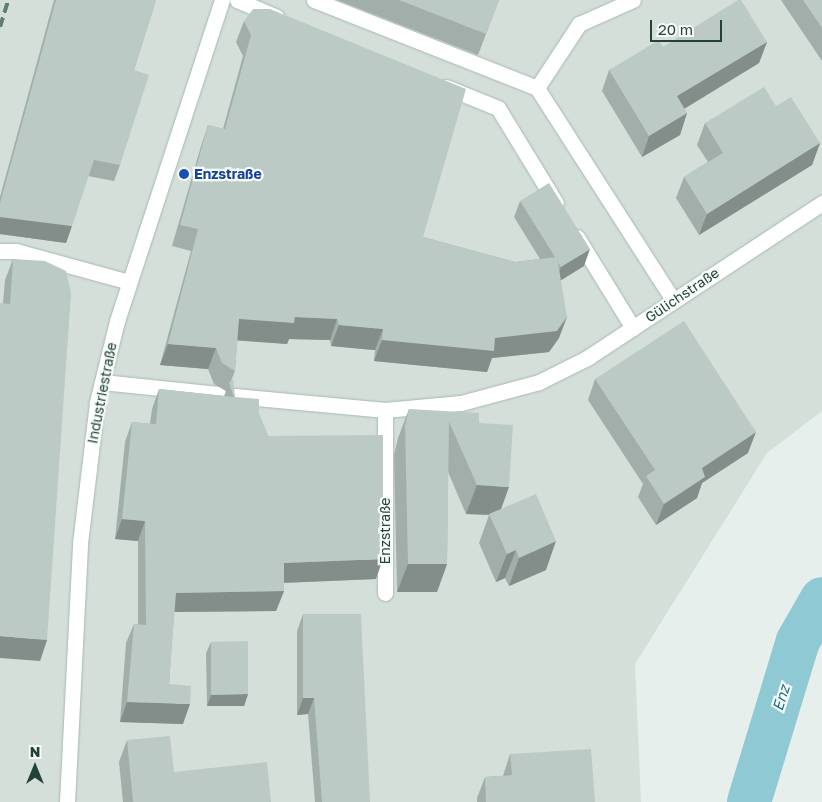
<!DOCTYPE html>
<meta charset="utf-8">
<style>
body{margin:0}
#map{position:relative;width:822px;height:802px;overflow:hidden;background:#e6efeb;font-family:"Golos Text",sans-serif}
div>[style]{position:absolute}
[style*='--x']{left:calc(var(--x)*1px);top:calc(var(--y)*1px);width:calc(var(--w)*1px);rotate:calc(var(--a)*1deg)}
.built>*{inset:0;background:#d4dfda}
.river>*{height:44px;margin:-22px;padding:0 22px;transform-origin:22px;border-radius:22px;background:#8ec9d4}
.roads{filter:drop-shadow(0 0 1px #a8b8b2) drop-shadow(0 0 1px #a8b8b2)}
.minor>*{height:15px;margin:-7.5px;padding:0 7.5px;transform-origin:7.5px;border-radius:7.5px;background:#fff}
.rail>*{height:4px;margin-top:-2px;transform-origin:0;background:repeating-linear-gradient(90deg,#5f7d75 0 10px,transparent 0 15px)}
.wall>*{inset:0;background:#a1aea9}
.shaded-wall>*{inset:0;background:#838d89}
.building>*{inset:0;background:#bbcac4}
.dots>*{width:14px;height:14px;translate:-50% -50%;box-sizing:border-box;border:2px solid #f7fbf9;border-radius:50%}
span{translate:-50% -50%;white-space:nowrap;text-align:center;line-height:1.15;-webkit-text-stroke:4.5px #f7fbf9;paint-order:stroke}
.transit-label{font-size:14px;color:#164399;font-weight:700}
.left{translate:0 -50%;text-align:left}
.street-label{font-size:14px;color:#24423a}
.water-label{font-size:15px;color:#1c6f80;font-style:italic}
.north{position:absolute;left:10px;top:742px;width:50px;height:50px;-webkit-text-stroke:4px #f7fbf9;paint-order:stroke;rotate:0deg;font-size:14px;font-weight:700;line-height:20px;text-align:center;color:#24423a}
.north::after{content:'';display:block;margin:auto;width:18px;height:22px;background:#24423a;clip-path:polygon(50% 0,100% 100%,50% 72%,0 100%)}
.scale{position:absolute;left:650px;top:20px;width:72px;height:22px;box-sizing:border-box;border:2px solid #24423a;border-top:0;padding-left:6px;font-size:15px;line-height:18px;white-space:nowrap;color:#24423a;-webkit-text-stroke:4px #f7fbf9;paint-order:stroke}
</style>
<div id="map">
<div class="built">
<div style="clip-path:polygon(0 0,822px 0,822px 411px,767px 453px,635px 664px,641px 802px,0 802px)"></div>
</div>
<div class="river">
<div style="--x:749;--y:802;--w:168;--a:-73.1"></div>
<div style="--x:798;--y:641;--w:48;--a:-60.3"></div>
</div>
<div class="roads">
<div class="minor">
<div style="--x:237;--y:0;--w:43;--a:23"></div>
<div style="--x:314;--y:0;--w:240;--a:21.5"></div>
<div style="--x:537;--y:88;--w:252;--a:57.3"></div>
<div style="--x:446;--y:87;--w:56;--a:22"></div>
<div style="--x:498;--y:108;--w:111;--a:58.6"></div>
<div style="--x:537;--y:88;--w:77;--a:-56.7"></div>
<div style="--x:579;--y:24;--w:59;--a:-24"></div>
<div style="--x:577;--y:237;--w:107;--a:58.4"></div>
<div style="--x:0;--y:251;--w:16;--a:0"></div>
<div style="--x:16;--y:251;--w:117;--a:15.3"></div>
<div style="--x:102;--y:382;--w:117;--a:5.9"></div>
<div style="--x:235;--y:396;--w:151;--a:5.3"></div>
<div style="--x:385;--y:410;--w:76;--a:-5.3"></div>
<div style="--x:461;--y:403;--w:81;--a:-15.1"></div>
<div style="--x:539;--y:382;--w:54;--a:-26.6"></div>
<div style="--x:587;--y:358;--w:282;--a:-33.4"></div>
<div style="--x:385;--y:410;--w:183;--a:90"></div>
<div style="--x:67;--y:802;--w:259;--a:-87.1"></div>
<div style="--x:80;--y:543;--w:142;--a:-83.1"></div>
<div style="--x:97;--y:402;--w:83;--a:-76.1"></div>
<div style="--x:117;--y:321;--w:338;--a:-71.9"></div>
</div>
</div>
<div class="rail">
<div style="--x:0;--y:27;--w:28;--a:-73"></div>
</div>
<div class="wall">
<div style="clip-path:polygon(54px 0,156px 0,134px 70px,120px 165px,114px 181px,88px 176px,66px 243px,0 234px,0 197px)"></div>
<div style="clip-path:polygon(337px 0,499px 0,478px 55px)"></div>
<div style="clip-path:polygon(781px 0,822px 0,822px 61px)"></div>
<div style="clip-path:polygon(244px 21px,423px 237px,515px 262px,540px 259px,514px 217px,520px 201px,584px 266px,561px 280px,559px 338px,549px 352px,492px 358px,487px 372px,374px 361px,375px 350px,331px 346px,330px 340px,289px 339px,287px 344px,237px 340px,235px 371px,231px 381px,235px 397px,259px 414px,268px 436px,376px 579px,284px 583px,284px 591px,276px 611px,174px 612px,169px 684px,183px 724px,120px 722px,126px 643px,134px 624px,138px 624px,138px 541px,115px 539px,125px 442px,132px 422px,150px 424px,152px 409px,159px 389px,224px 396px,226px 391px,214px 384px,208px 369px,160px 365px,191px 251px,172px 246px,201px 146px,208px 125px,223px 129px,243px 56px,236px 42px)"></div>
<div style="clip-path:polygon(767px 42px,759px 63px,684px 109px,687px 113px,680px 135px,642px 157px,602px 91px,609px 70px,663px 47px)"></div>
<div style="clip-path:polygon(776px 106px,820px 143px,812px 165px,699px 235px,676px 198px,684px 177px,708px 162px,697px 145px,705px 123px)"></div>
<div style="clip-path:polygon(13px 259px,47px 640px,40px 661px,3px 303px,5px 280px)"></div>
<div style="clip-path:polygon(595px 379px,748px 453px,702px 483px,697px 498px,656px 525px,638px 497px,643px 484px,588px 400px)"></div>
<div style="clip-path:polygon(409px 409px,479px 423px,501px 509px,546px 570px,509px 586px,505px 578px,496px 582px,479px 543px,489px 515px,466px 514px,448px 472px,447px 564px,437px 592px,397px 592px,394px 455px,398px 438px)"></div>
<div style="clip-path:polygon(303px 614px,370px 802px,315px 802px,308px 714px,297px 715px,297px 631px)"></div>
<div style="clip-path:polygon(211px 642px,248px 694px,244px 706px,207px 706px,206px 653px)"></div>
<div style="clip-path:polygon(127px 740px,174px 772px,271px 802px,123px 802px,119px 762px)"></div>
<div style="clip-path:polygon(510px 754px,595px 802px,477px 802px,477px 798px,485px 777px,503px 776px)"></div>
</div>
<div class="shaded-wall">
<div style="clip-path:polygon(767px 42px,759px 63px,669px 118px,677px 96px)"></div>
<div style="clip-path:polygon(687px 113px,680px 135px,642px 157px,649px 136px)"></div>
<div style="clip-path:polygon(820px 143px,812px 165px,699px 235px,707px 214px)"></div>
<div style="clip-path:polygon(0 217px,72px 226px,66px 243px,0 234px)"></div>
<div style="clip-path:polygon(590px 249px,584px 266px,555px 284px,561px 267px)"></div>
<div style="clip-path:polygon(295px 317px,337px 319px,330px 340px,289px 339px,287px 344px,231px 340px,239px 319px)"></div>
<div style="clip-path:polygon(567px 317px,559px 338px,549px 352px,492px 358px,487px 372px,374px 361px,382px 340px)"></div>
<div style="clip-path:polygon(339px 325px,383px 329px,375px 350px,331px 346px)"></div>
<div style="clip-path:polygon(168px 344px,216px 348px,208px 369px,160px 365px)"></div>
<div style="clip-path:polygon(756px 432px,748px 453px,702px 483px,697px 498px,656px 525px,664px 504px,702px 468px)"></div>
<div style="clip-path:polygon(477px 485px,509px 487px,499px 515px,466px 514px)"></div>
<div style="clip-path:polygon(122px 519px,145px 521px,138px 541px,115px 539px)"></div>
<div style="clip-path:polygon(556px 541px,546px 570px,509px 586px,519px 558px)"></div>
<div style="clip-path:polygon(516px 550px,505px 578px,496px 582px,507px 554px)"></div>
<div style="clip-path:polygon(383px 559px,376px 579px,277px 583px,284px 563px)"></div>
<div style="clip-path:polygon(408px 564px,447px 564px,437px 592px,397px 592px)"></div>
<div style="clip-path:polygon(284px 591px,276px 611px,169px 612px,176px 593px)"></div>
<div style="clip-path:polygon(0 636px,47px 640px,40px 661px,0 658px)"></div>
<div style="clip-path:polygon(248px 694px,244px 706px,207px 706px,211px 695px)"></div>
<div style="clip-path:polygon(303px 698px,314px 698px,308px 714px,297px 715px)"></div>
<div style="clip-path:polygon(127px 702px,190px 704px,183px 724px,120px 722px)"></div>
</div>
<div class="building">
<div style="clip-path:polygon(56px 0,156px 0,134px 70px,149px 75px,120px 165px,94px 160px,72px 226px,0 217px,0 203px)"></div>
<div style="clip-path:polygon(399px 0,499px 0,486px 34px)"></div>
<div style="clip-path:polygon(738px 0,741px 0,767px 42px,677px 96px,687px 113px,649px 136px,609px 70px,659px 40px,663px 47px)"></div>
<div style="clip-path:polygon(803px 0,822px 0,822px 28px)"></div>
<div style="clip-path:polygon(253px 9px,270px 9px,466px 89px,423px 237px,515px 262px,557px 257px,567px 317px,557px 331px,495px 338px,494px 351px,382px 340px,383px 329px,339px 325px,337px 319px,295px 317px,294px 323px,239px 319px,235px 371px,222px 363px,216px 348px,168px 344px,198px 229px,180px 225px,208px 125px,225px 129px,251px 35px,244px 21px)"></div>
<div style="clip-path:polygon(764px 87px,776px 106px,791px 97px,820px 143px,707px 214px,684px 177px,723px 153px,705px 123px)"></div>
<div style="clip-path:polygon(549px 183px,590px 249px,561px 267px,558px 263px,557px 257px,555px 257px,520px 201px)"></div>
<div style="clip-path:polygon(13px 259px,45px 261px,66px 271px,71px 293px,47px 640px,0 636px,0 303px,10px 304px)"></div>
<div style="clip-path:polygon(684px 321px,756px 432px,702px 468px,705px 477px,664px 504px,646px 476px,655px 470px,595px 379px)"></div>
<div style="clip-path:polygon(233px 378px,235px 397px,259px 399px,259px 414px,268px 436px,383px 435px,383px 559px,284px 563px,284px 591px,176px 593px,169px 684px,191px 686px,190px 704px,127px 702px,134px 624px,146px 625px,145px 521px,122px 519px,132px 422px,156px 424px,159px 389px,234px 397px,229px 383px)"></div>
<div style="clip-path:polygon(409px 409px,479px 413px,479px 423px,513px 425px,509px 487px,477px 485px,449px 422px,447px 564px,408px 564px,405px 426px)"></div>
<div style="clip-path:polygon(536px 494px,556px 541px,519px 558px,516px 550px,507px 554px,489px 514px)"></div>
<div style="clip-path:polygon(303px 614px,361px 614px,370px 802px,322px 802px,314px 698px,303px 698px)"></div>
<div style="clip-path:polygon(248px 641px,248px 694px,211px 695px,211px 642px)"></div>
<div style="clip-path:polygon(170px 736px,174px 772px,267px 762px,271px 802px,133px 802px,127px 740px)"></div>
<div style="clip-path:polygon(591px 749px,595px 802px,486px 802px,485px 777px,512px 775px,510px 754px)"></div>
</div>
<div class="dots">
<div style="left:184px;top:174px;background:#1a4fb4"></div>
</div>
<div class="transit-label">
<span class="left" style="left:194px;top:174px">Enzstraße</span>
</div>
<div class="street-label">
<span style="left:682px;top:295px;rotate:-34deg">Gülichstraße</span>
<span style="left:102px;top:393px;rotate:-79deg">Industriestraße</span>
<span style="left:385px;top:531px;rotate:-90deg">Enzstraße</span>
</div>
<div class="water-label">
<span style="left:781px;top:698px;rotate:-73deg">Enz</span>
</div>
<div class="north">N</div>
<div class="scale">20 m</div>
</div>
